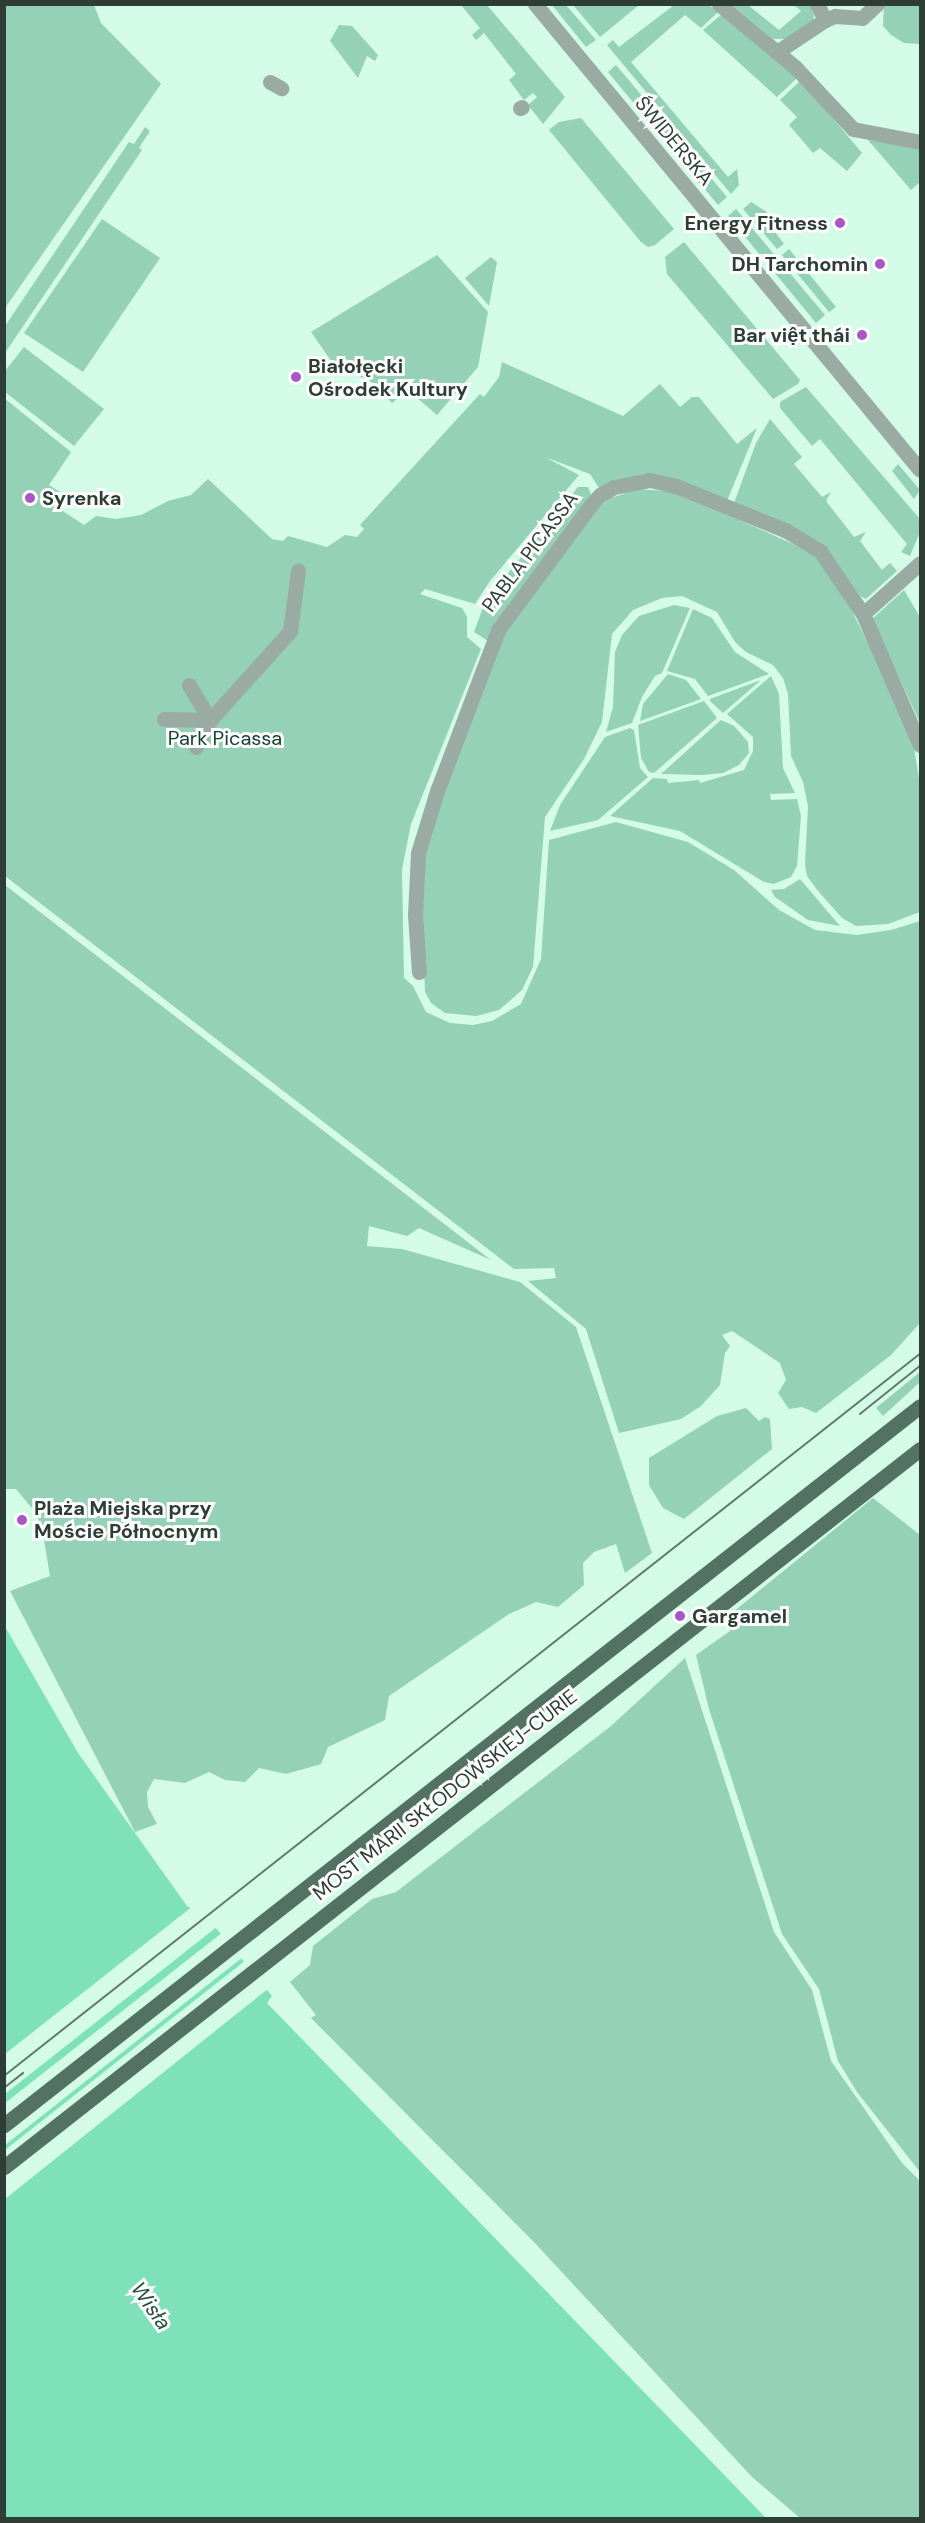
<!DOCTYPE html>
<meta charset="utf-8">
<style>
body{margin:0}
#map{position:relative;width:925px;height:2523px;overflow:hidden;background:#d3fbe8;font-family:"DM Sans",sans-serif}
div>[style]{position:absolute}
[style*='--x']{left:calc(var(--x)*1px);top:calc(var(--y)*1px);width:calc(var(--w)*1px);rotate:calc(var(--a)*1deg)}
.green>*{inset:0;background:#94d1b6}
.water>*{inset:0;background:#7ee1b9}
.pier>*{inset:0;background:#d3fbe8}
.minor>*{height:15px;margin:-7.5px;padding:0 7.5px;transform-origin:7.5px;border-radius:7.5px;background:#9aaba3}
.major>*{height:15px;margin:-7.5px;padding:0 7.5px;transform-origin:7.5px;border-radius:7.5px;background:#537264}
.tram>*{height:1.5px;margin:-0.75px;padding:0 0.75px;transform-origin:0.75px;border-radius:0.75px;background:#62796e}
.dots>*{width:16px;height:16px;translate:-50% -50%;box-sizing:border-box;border:3px solid #fdfdfd;border-radius:50%}
span{translate:-50% -50%;white-space:nowrap;text-align:center;line-height:1.15;-webkit-text-stroke:6px #fdfdfd;paint-order:stroke}
.street-label{font-size:20px;color:#2e3e36}
.poi-label{font-size:20px;color:#2e3e36;font-weight:700}
.right{translate:-100% -50%;text-align:right}
.left{translate:0 -50%;text-align:left}
.park-label{font-size:20px;color:#154131}
.water-label{font-size:21px;color:#254f3e;font-style:italic}
.frame{position:absolute;inset:0;border:6px solid #2e3e36;pointer-events:none}
</style>
<div id="map">
<div class="green">
<div style="clip-path:polygon(4px 5px,94px 5px,101px 23px,161px 84px,5px 308px)"></div>
<div style="clip-path:polygon(461px 5px,487px 5px,565px 97px,543px 124px,528px 105px,537px 97px,533px 93px,524px 100px,509px 80px,516px 74px,484px 33px,476px 40px,472px 35px,480px 28px)"></div>
<div style="clip-path:polygon(552px 5px,566px 5px,596px 40px,586px 47px)"></div>
<div style="clip-path:polygon(573px 5px,639px 5px,600px 37px)"></div>
<div style="clip-path:polygon(674px 5px,709px 5px,718px 12px,701px 28px,685px 15px,631px 62px,728px 177px,737px 169px,739px 185px,731px 194px,607px 45px,613px 40px,619px 47px)"></div>
<div style="clip-path:polygon(732px 5px,748px 5px,779px 30px,801px 11px,794px 5px,813px 5px,814px 20px,787px 39px,773px 39px)"></div>
<div style="clip-path:polygon(884px 5px,920px 5px,920px 44px,904px 43px,891px 35px,883px 26px)"></div>
<div style="clip-path:polygon(721px 15px,797px 78px,777px 97px,703px 30px)"></div>
<div style="clip-path:polygon(339px 25px,352px 26px,378px 55px,375px 61px,367px 56px,358px 78px,330px 41px)"></div>
<div style="clip-path:polygon(616px 65px,727px 197px,718px 205px,608px 72px)"></div>
<div style="clip-path:polygon(801px 80px,862px 153px,847px 171px,820px 148px,813px 153px,789px 125px,797px 117px,780px 100px)"></div>
<div style="clip-path:polygon(581px 118px,674px 229px,655px 245px,648px 247px,641px 242px,549px 130px,559px 122px)"></div>
<div style="clip-path:polygon(145px 127px,150px 131px,139px 148px,142px 150px,5px 353px,5px 326px,129px 142px,134px 144px)"></div>
<div style="clip-path:polygon(868px 140px,920px 147px,920px 182px,911px 190px)"></div>
<div style="clip-path:polygon(751px 202px,767px 212px,763px 216px,784px 244px,777px 249px,743px 209px)"></div>
<div style="clip-path:polygon(736px 209px,825px 315px,816px 323px,728px 216px)"></div>
<div style="clip-path:polygon(102px 219px,160px 258px,83px 372px,24px 333px)"></div>
<div style="clip-path:polygon(684px 242px,800px 380px,798px 384px,773px 399px,667px 274px,665px 257px)"></div>
<div style="clip-path:polygon(789px 249px,836px 307px,829px 312px,782px 255px)"></div>
<div style="clip-path:polygon(437px 255px,488px 312px,478px 367px,437px 415px,409px 391px,414px 385px,392px 403px,373px 383px,332px 362px,311px 332px)"></div>
<div style="clip-path:polygon(491px 257px,497px 262px,489px 306px,465px 278px)"></div>
<div style="clip-path:polygon(24px 347px,104px 409px,74px 446px,5px 392px,5px 371px)"></div>
<div style="clip-path:polygon(502px 362px,623px 416px,660px 384px,680px 407px,692px 397px,699px 397px,737px 444px,757px 428px,727px 501px,644px 474px,599px 488px,590px 474px,545px 457px,579px 475px,490px 581px,475px 604px,425px 589px,420px 594px,462px 608px,467px 617px,467px 637px,481px 649px,411px 824px,402px 869px,404px 978px,413px 986px,426px 1012px,450px 1023px,473px 1025px,492px 1021px,521px 1004px,541px 959px,549px 840px,616px 822px,688px 842px,734px 870px,779px 910px,815px 930px,857px 935px,891px 930px,920px 921px,920px 1323px,891px 1355px,816px 1413px,802px 1407px,789px 1409px,778px 1393px,786px 1380px,780px 1363px,732px 1331px,722px 1335px,730px 1346px,725px 1353px,720px 1385px,701px 1406px,681px 1419px,619px 1433px,586px 1329px,528px 1281px,556px 1278px,554px 1268px,514px 1269px,5px 876px,4px 398px,71px 452px,49px 485px,60px 492px,52px 504px,84px 525px,96px 516px,116px 519px,141px 515px,168px 501px,191px 495px,208px 479px,272px 539px,283px 541px,288px 536px,327px 547px,345px 535px,357px 537px,364px 529px,360px 525px,480px 394px,484px 397px,499px 377px)"></div>
<div style="clip-path:polygon(806px 387px,920px 519px,920px 532px,910px 556px,901px 552px,907px 544px,820px 439px,812px 446px,780px 408px,780px 402px)"></div>
<div style="clip-path:polygon(770px 419px,802px 457px,794px 464px,822px 497px,831px 492px,826px 501px,854px 537px,866px 532px,860px 541px,882px 570px,890px 563px,897px 571px,866px 599px,860px 596px,832px 556px,814px 540px,734px 503px,756px 443px)"></div>
<div style="clip-path:polygon(898px 464px,920px 490px,914px 499px,892px 471px)"></div>
<div style="clip-path:polygon(578px 487px,588px 487px,593px 499px,488px 641px,474px 632px,485px 602px)"></div>
<div style="clip-path:polygon(637px 489px,667px 491px,697px 501px,793px 544px,813px 555px,827px 569px,846px 599px,911px 729px,920px 785px,920px 912px,888px 924px,856px 926px,842px 918px,818px 891px,807px 876px,805px 864px,808px 806px,803px 782px,791px 756px,788px 694px,783px 678px,773px 665px,746px 652px,735px 642px,717px 612px,682px 596px,662px 598px,633px 610px,612px 634px,602px 722px,584px 759px,545px 817px,533px 967px,522px 990px,499px 1010px,476px 1016px,445px 1013px,431px 1003px,425px 992px,421px 885px,426px 845px,496px 650px,510px 624px,596px 511px,608px 499px)"></div>
<div style="clip-path:polygon(904px 590px,920px 617px,920px 723px,872px 619px)"></div>
<div style="clip-path:polygon(674px 605px,690px 608px,662px 673px,655px 676px,642px 697px,632px 723px,606px 732px,613px 707px,615px 652px,622px 635px,639px 616px)"></div>
<div style="clip-path:polygon(693px 609px,712px 618px,735px 652px,769px 674px,708px 696px,695px 679px,667px 671px)"></div>
<div style="clip-path:polygon(668px 674px,686px 680px,701px 699px,640px 721px,643px 704px)"></div>
<div style="clip-path:polygon(771px 676px,779px 694px,783px 768px,795px 793px,770px 794px,771px 800px,797px 799px,801px 816px,797px 866px,791px 877px,774px 884px,764px 882px,680px 831px,610px 816px,653px 778px,667px 779px,668px 783px,699px 780px,700px 783px,744px 770px,753px 751px,753px 737px,727px 714px)"></div>
<div style="clip-path:polygon(761px 680px,723px 713px,710px 701px,710px 699px)"></div>
<div style="clip-path:polygon(704px 701px,717px 718px,654px 773px,649px 772px,641px 758px,638px 725px)"></div>
<div style="clip-path:polygon(721px 720px,734px 726px,748px 742px,749px 753px,739px 765px,723px 773px,702px 775px,661px 774px)"></div>
<div style="clip-path:polygon(630px 728px,634px 730px,640px 768px,648px 777px,598px 820px,550px 831px,560px 805px,605px 737px)"></div>
<div style="clip-path:polygon(800px 879px,840px 926px,808px 920px,775px 897px,771px 890px,784px 889px)"></div>
<div style="clip-path:polygon(5px 885px,491px 1260px,419px 1228px,407px 1236px,369px 1226px,367px 1246px,402px 1249px,520px 1282px,576px 1327px,652px 1553px,625px 1573px,616px 1544px,594px 1552px,583px 1563px,584px 1585px,558px 1607px,536px 1602px,509px 1614px,389px 1696px,385px 1720px,328px 1747px,321px 1764px,286px 1774px,259px 1768px,245px 1782px,225px 1780px,209px 1772px,185px 1783px,154px 1779px,147px 1792px,148px 1807px,157px 1824px,135px 1832px,10px 1591px,50px 1576px,42px 1528px,36px 1513px,16px 1489px,5px 1489px)"></div>
<div style="clip-path:polygon(920px 1372px,920px 1382px,883px 1416px,876px 1408px)"></div>
<div style="clip-path:polygon(746px 1408px,759px 1421px,765px 1417px,770px 1419px,772px 1449px,684px 1519px,663px 1508px,649px 1485px,649px 1458px,717px 1416px)"></div>
<div style="clip-path:polygon(873px 1498px,920px 1535px,920px 2172px,857px 2092px,838px 2061px,819px 1989px,782px 1934px,709px 1709px,696px 1655px,730px 1631px,727px 1617px)"></div>
<div style="clip-path:polygon(685px 1658px,774px 1932px,812px 1990px,831px 2061px,902px 2163px,920px 2181px,920px 2518px,800px 2518px,752px 2477px,533px 2241px,311px 2018px,316px 2015px,290px 1982px,310px 1965px,313px 1946px,372px 1899px,396px 1892px,611px 1726px)"></div>
</div>
<div class="water">
<div style="clip-path:polygon(4px 1625px,78px 1753px,187px 1906px,211px 1922px,272px 1996px,267px 2003px,766px 2518px,5px 2518px)"></div>
</div>
<div class="pier">
<div style="clip-path:polygon(193px 1906px,218px 1926px,5px 2094px,5px 2054px)"></div>
<div style="clip-path:polygon(223px 1932px,243px 1957px,5px 2145px,5px 2103px)"></div>
<div style="clip-path:polygon(246px 1960px,269px 1988px,5px 2199px,5px 2150px)"></div>
</div>
<div class="minor">
<div style="--x:535;--y:4;--w:604;--a:50.44"></div>
<div style="--x:719;--y:4;--w:100;--a:39.7"></div>
<div style="--x:796;--y:68;--w:83;--a:46.9"></div>
<div style="--x:853;--y:129;--w:68;--a:11"></div>
<div style="--x:817;--y:4;--w:18;--a:63"></div>
<div style="--x:777;--y:52;--w:58;--a:-33.7"></div>
<div style="--x:825;--y:20;--w:11;--a:-22"></div>
<div style="--x:835;--y:16;--w:27;--a:4"></div>
<div style="--x:862;--y:18;--w:21;--a:-43"></div>
<div style="--x:270;--y:82;--w:13;--a:29"></div>
<div style="--x:520;--y:108;--w:2;--a:-27"></div>
<div style="--x:863;--y:614;--w:76;--a:-41.8"></div>
<div style="--x:189;--y:685;--w:41;--a:59"></div>
<div style="--x:164;--y:719;--w:46;--a:1.2"></div>
<div style="--x:196;--y:747;--w:30;--a:-63"></div>
<div style="--x:210;--y:720;--w:120;--a:-48"></div>
<div style="--x:290;--y:631;--w:61;--a:-82.4"></div>
<div style="--x:419;--y:972;--w:57;--a:-94"></div>
<div style="--x:415;--y:915;--w:62;--a:-87.2"></div>
<div style="--x:418;--y:853;--w:65;--a:-73"></div>
<div style="--x:437;--y:791;--w:172;--a:-69.2"></div>
<div style="--x:498;--y:630;--w:154;--a:-53.4"></div>
<div style="--x:590;--y:506;--w:15;--a:-48"></div>
<div style="--x:600;--y:495;--w:16;--a:-30"></div>
<div style="--x:614;--y:487;--w:37;--a:-11"></div>
<div style="--x:650;--y:480;--w:27;--a:13"></div>
<div style="--x:676;--y:486;--w:118;--a:22"></div>
<div style="--x:785;--y:530;--w:41;--a:31"></div>
<div style="--x:820;--y:551;--w:76;--a:55.7"></div>
<div style="--x:863;--y:614;--w:143;--a:66.5"></div>
</div>
<div class="major">
<div style="--x:4;--y:2125;--w:1164;--a:-38.13"></div>
<div style="--x:4;--y:2167;--w:1164;--a:-38.09"></div>
</div>
<div class="tram">
<div style="--x:860;--y:1414;--w:77;--a:-38.7"></div>
<div style="--x:4;--y:2076;--w:1166;--a:-38.25"></div>
<div style="--x:4;--y:2088;--w:24;--a:-38"></div>
</div>
<div class="dots">
<div style="left:840px;top:223px;background:#a857c7"></div>
<div style="left:880px;top:264px;background:#a857c7"></div>
<div style="left:862px;top:335px;background:#a857c7"></div>
<div style="left:296px;top:377px;background:#a857c7"></div>
<div style="left:30px;top:498px;background:#a857c7"></div>
<div style="left:22px;top:1520px;background:#a857c7"></div>
<div style="left:680px;top:1616px;background:#a857c7"></div>
</div>
<div class="street-label">
<span style="left:674px;top:141px;rotate:50deg">ŚWIDERSKA</span>
<span style="left:530px;top:552px;rotate:-53deg">PABLA PICASSA</span>
<span style="left:445px;top:1795px;rotate:-38deg">MOST MARII SKŁODOWSKIEJ-CURIE</span>
</div>
<div class="poi-label">
<span class="right" style="left:828px;top:223px">Energy Fitness</span>
<span class="right" style="left:868px;top:264px">DH Tarchomin</span>
<span class="right" style="left:850px;top:335px">Bar việt thái</span>
<span class="left" style="left:308px;top:378px">Białołęcki<br>Ośrodek Kultury</span>
<span class="left" style="left:42px;top:498px">Syrenka</span>
<span class="left" style="left:34px;top:1520px">Plaża Miejska przy<br>Moście Północnym</span>
<span class="left" style="left:692px;top:1616px">Gargamel</span>
</div>
<div class="park-label">
<span style="left:225px;top:738px">Park Picassa</span>
</div>
<div class="water-label">
<span style="left:151px;top:2306px;rotate:55deg">Wisła</span>
</div>
<div class="frame"></div>
</div>
